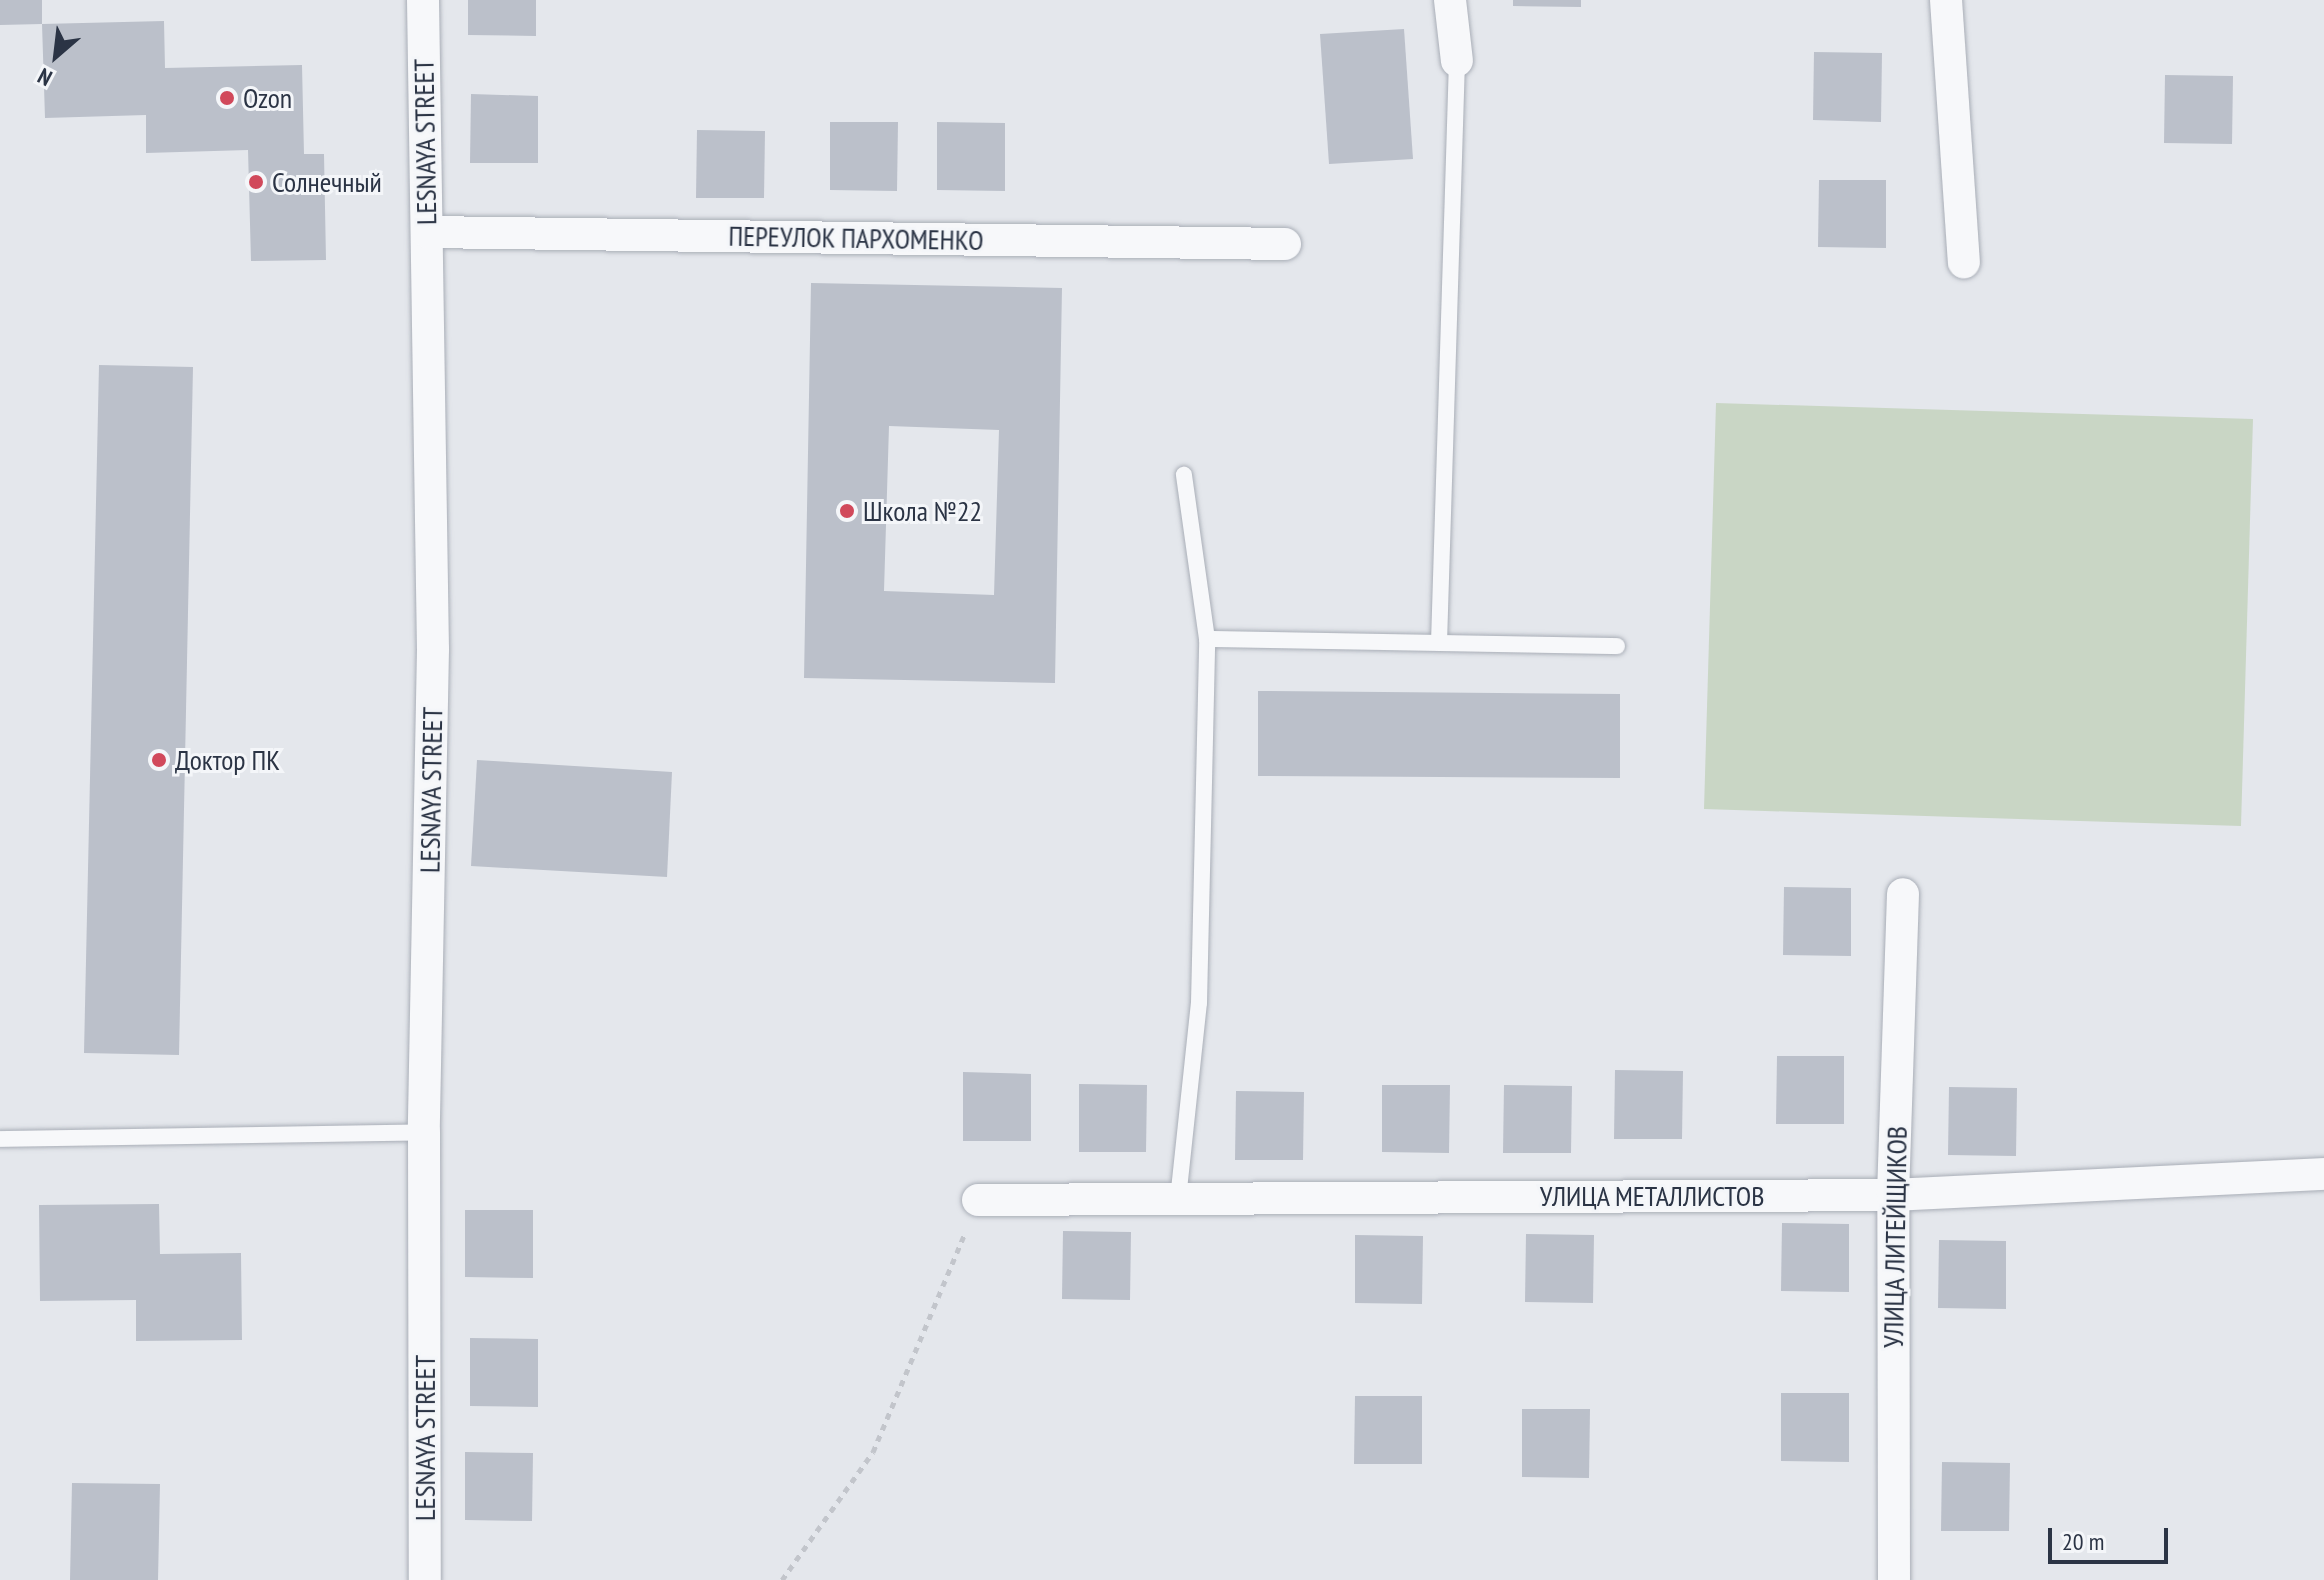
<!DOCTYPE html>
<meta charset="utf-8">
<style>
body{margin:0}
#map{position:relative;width:2324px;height:1580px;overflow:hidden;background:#e4e7ec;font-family:"PT Sans Narrow",sans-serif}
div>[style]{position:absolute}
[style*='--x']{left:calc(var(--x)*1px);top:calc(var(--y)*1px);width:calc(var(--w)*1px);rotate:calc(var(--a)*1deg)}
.green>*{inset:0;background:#c9d6c5}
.building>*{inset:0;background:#bbc0ca}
.path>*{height:5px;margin-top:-2.5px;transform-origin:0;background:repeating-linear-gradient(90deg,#c2c5cb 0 6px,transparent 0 12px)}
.roads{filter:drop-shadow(0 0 2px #a9aeb7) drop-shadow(0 0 2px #a9aeb7)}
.service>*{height:16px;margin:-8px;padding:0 8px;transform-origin:8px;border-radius:8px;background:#f7f8fa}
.minor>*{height:32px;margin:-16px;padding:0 16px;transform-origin:16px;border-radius:16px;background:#f7f8fa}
.dots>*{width:22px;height:22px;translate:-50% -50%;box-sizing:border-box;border:4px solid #f4f6f9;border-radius:50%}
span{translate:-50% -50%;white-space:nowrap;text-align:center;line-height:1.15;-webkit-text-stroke:6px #f4f6f9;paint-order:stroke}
.poi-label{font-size:28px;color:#2b3445}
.left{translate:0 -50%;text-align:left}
.street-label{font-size:28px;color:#2b3445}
.north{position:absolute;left:16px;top:16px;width:80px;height:80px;-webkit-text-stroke:6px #f4f6f9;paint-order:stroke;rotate:208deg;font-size:22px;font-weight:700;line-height:32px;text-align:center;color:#2b3445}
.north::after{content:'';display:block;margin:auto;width:28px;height:36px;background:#2b3445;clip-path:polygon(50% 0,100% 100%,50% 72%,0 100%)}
.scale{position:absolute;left:2048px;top:1528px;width:120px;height:36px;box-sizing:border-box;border:4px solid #2b3445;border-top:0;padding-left:10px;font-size:24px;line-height:28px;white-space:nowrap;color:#2b3445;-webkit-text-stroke:6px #f4f6f9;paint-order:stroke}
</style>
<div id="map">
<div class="green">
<div style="clip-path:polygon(1716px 403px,2253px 419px,2241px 826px,1704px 809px)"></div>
</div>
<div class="building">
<div style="clip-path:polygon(0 0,42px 0,42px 24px,0 25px)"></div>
<div style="clip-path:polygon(468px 0,536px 0,536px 36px,468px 35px)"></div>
<div style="clip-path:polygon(1513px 0,1581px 0,1581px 7px,1513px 6px)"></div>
<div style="clip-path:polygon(164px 21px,165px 68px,302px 65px,304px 154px,324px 154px,326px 260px,251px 261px,248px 150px,146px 153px,146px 115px,45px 118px,42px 24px)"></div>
<div style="clip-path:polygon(1404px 29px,1413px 159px,1329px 164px,1320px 34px)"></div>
<div style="clip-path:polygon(1814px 52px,1882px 53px,1881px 122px,1813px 120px)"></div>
<div style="clip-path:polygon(2165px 75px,2233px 76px,2232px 144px,2164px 143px)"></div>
<div style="clip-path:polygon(471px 94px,538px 96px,538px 163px,470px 163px)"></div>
<div style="clip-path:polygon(830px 122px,898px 122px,897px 191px,830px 190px)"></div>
<div style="clip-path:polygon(937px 122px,1005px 123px,1005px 191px,937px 190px)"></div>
<div style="clip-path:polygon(697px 130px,765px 131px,764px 198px,696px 198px)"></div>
<div style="clip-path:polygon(1819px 180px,1886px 180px,1886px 248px,1818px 247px)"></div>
<div style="clip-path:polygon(evenodd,811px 283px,1062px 288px,1055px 683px,804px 678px,811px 283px,889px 426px,999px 430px,994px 595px,884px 591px,889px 426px)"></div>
<div style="clip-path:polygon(99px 365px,193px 367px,179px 1055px,84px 1053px)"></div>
<div style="clip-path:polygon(1258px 691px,1620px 694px,1620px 778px,1258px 776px)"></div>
<div style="clip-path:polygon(477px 760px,672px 772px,667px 877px,471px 866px)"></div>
<div style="clip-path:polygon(1784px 887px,1851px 888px,1851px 956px,1783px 955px)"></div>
<div style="clip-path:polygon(1777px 1056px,1844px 1056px,1844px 1124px,1776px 1124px)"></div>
<div style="clip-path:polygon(1615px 1070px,1683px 1071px,1682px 1139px,1614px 1139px)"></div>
<div style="clip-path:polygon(963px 1072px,1031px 1074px,1031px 1141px,963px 1141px)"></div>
<div style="clip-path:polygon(1079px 1084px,1147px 1085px,1146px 1152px,1079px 1152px)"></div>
<div style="clip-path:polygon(1382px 1085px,1450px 1085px,1449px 1153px,1382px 1152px)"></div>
<div style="clip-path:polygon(1504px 1085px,1572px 1086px,1571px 1153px,1503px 1153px)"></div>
<div style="clip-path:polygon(1949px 1087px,2017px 1088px,2016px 1156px,1948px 1155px)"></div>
<div style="clip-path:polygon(1236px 1091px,1304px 1092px,1303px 1160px,1235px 1160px)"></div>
<div style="clip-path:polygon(159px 1204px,160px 1254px,241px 1253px,242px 1340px,136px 1341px,136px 1300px,40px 1301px,39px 1205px)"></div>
<div style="clip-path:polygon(465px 1210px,533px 1210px,533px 1278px,465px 1277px)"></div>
<div style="clip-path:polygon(1782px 1223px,1849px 1224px,1849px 1292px,1781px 1291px)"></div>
<div style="clip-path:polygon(1063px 1231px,1131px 1232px,1130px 1300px,1062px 1299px)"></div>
<div style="clip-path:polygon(1526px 1234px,1594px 1235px,1593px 1303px,1525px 1302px)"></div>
<div style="clip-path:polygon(1355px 1235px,1423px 1236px,1422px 1304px,1355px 1303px)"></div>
<div style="clip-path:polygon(1939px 1240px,2006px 1241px,2006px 1309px,1938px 1308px)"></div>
<div style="clip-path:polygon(470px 1338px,538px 1339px,538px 1407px,470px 1406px)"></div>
<div style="clip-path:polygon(1781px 1393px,1849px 1393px,1849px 1462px,1781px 1461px)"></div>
<div style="clip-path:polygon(1355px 1396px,1422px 1396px,1422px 1464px,1354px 1464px)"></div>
<div style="clip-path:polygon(1522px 1409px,1590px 1409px,1589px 1478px,1522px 1477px)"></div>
<div style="clip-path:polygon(465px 1452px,533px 1453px,532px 1521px,465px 1520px)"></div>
<div style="clip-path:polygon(1942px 1462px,2010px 1463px,2009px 1531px,1941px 1531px)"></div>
<div style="clip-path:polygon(72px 1483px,160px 1484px,158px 1580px,70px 1580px)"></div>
</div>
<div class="path">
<div style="--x:782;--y:1580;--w:157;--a:-54.6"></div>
<div style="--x:873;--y:1452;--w:238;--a:-67.2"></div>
</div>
<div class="roads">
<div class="service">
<div style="--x:1207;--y:639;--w:410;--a:1"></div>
<div style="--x:1439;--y:643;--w:582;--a:-88.23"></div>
<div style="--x:0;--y:1139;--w:424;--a:-0.9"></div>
<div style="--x:1178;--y:1199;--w:197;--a:-83.9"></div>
<div style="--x:1199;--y:1003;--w:364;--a:-88.7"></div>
<div style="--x:1207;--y:639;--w:166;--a:-98"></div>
</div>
<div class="minor">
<div style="--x:423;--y:0;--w:649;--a:89.12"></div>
<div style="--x:433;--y:649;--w:483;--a:91.1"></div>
<div style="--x:424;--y:1132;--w:448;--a:89.9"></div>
<div style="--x:1450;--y:0;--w:61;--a:83.5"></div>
<div style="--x:1946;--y:0;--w:263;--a:86.1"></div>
<div style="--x:427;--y:232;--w:858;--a:0.8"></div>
<div style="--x:978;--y:1200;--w:915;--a:-0.31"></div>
<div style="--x:1893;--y:1195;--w:432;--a:-2.8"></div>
<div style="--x:1894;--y:1580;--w:385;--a:-90.1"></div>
<div style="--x:1893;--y:1195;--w:301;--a:-88.1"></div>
</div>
</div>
<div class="dots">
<div style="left:227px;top:98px;background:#d1495b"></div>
<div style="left:256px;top:182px;background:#d1495b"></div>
<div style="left:847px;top:511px;background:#d1495b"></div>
<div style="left:159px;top:760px;background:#d1495b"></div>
</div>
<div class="poi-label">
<span class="left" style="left:243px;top:98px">Ozon</span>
<span class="left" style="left:272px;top:182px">Солнечный</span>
<span class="left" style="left:863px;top:511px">Школа №22</span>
<span class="left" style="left:175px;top:760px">Доктор ПК</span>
</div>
<div class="street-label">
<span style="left:425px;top:142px;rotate:-91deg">LESNAYA STREET</span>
<span style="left:856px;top:238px;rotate:1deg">ПЕРЕУЛОК ПАРХОМЕНКО</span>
<span style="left:431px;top:790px;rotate:-89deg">LESNAYA STREET</span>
<span style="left:1652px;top:1196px">УЛИЦА МЕТАЛЛИСТОВ</span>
<span style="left:1895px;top:1237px;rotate:-89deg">УЛИЦА ЛИТЕЙЩИКОВ</span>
<span style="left:425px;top:1438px;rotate:-90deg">LESNAYA STREET</span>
</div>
<div class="north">N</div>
<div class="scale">20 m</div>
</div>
